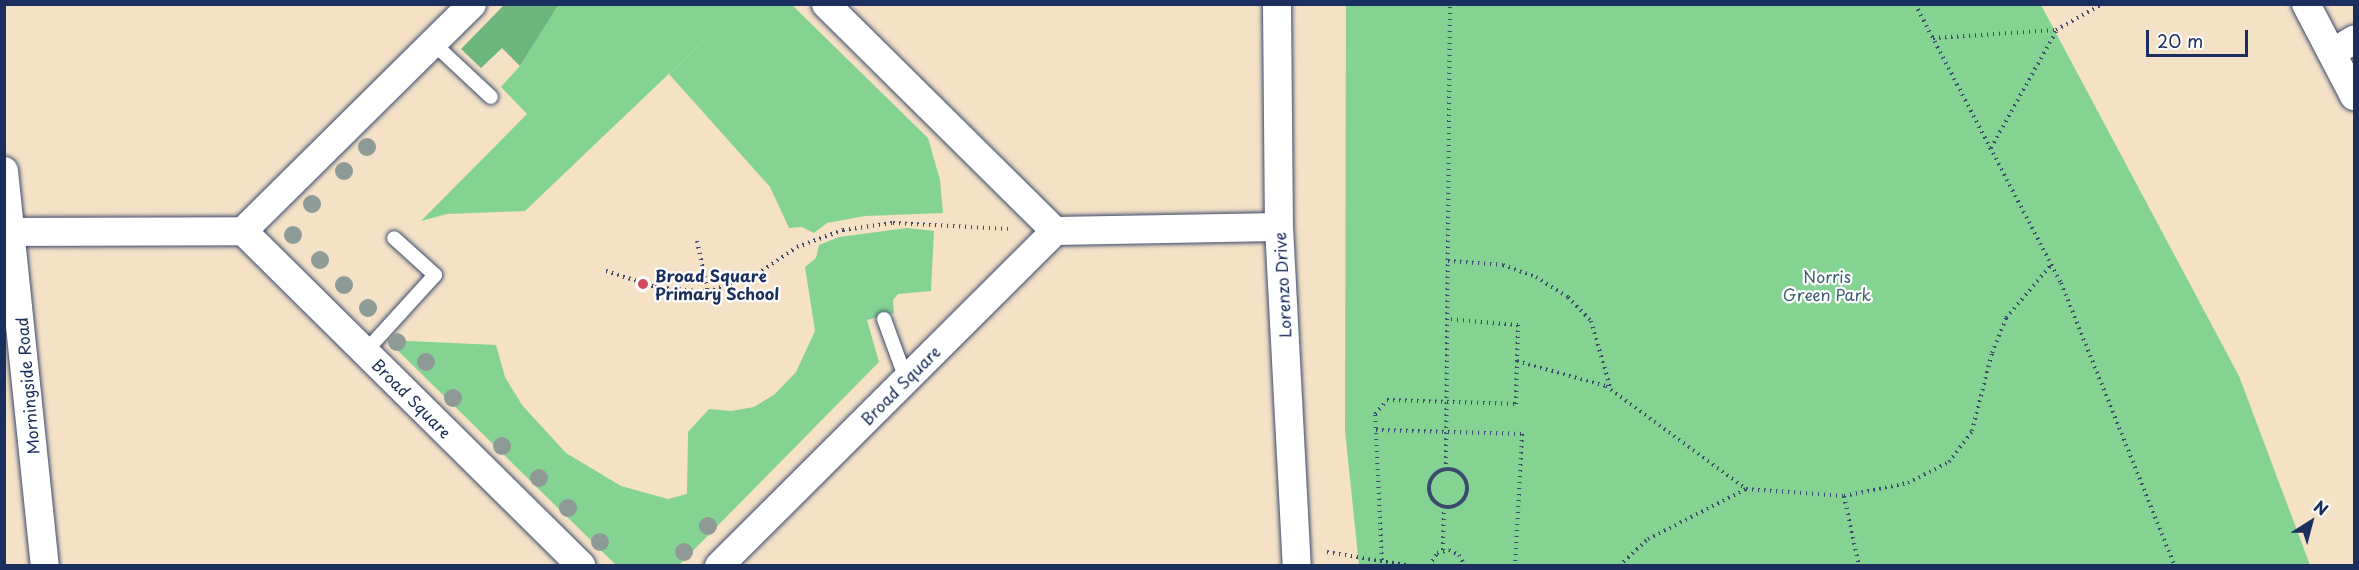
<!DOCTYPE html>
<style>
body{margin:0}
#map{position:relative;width:2359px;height:570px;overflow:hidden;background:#f4e1c6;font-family:"Playpen Sans",sans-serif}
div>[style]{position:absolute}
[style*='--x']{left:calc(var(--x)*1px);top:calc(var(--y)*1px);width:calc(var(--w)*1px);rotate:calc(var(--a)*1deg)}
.green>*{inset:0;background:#85d392}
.forest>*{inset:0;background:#6cb57c}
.path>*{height:4px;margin-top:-2px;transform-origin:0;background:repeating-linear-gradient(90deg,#3c4a6e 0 1.5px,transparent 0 6px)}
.path>.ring{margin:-2px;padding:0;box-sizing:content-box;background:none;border:4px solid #3c4a6e;border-radius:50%}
.roads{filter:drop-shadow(0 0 2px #3c4a6e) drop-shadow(0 0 2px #3c4a6e)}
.service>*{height:14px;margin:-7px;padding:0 7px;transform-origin:7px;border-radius:7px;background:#fff}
.minor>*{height:28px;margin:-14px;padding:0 14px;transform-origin:14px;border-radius:14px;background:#fff}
.trees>*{width:18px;height:18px;margin:-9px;border-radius:50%;background:#8e9a96}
.dots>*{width:16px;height:16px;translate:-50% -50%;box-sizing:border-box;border:3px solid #fff;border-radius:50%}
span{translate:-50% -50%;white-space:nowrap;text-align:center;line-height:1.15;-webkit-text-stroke:4.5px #fff;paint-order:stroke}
.poi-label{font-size:16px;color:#1b2f5e;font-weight:700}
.left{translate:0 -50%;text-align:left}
.park-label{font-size:16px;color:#3b606e}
.street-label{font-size:16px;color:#1b2f5e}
.frame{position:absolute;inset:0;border:6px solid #1b2f5e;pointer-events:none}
.north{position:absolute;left:2281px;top:492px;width:60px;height:60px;-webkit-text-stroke:4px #fff;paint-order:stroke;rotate:36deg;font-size:16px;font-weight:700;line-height:24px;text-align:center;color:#1b2f5e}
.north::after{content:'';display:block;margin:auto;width:21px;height:27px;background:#1b2f5e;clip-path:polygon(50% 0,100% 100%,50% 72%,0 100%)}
.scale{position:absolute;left:2146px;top:30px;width:102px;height:27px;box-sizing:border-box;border:3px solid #1b2f5e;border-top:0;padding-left:8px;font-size:18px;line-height:21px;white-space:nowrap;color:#1b2f5e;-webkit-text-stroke:4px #fff;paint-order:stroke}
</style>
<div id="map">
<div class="green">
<div style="clip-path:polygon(558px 4px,792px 5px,928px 138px,940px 180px,943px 213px,865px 216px,827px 223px,814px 233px,802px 227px,789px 228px,770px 187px,669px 74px,720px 25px,525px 211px,447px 214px,421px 221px,527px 114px,501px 87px,520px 66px)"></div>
<div style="clip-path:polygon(1346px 5px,2041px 5px,2239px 376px,2310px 565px,1359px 565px,1345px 431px)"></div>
<div style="clip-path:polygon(907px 228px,934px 231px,931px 291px,898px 294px,893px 300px,894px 313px,867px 320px,879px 362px,679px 565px,616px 565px,387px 340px,496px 345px,505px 377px,522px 405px,566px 453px,621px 486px,668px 499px,687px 494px,688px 432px,709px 409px,731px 411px,754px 407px,775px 394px,796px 372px,815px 331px,805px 267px,816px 258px,819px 245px,839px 237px)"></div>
</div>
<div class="forest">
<div style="clip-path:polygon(504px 5px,558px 5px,520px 66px,502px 48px,481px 68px,461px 49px)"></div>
</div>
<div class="path">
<div style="--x:1915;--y:4;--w:315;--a:62.4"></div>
<div style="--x:2061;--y:283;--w:305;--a:68.1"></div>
<div style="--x:1933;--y:38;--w:123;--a:-3.7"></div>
<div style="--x:2056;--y:30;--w:53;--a:-29.5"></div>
<div style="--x:1991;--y:148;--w:134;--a:-60.9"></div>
<div style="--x:697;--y:241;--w:52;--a:77.8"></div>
<div style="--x:1448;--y:261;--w:55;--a:4.2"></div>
<div style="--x:1503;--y:265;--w:35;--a:20"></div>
<div style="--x:1536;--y:277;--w:38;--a:32"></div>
<div style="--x:1568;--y:297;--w:33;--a:46"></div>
<div style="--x:1591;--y:321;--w:72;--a:73.8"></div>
<div style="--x:606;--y:271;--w:52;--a:18.1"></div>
<div style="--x:655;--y:287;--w:53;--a:5.4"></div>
<div style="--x:708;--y:292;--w:52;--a:-20.2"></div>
<div style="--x:757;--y:274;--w:48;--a:-34"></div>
<div style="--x:797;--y:247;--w:49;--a:-20.3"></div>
<div style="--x:843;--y:230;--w:50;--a:-8"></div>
<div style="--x:893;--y:223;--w:115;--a:3"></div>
<div style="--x:1517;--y:361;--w:92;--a:15.7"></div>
<div style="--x:1606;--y:386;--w:174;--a:36.3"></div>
<div style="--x:1376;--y:430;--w:146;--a:1.6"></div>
<div style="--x:1522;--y:434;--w:132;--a:93"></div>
<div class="ring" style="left:1429px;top:469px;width:34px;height:34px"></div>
<div style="--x:1446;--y:470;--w:466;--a:-89.5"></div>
<div style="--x:1844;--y:496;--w:65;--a:-11.5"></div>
<div style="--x:1908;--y:483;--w:46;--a:-27.1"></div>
<div style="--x:1949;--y:462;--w:39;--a:-53"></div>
<div style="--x:1972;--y:431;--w:81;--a:-75.6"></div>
<div style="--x:1992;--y:353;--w:38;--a:-68"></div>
<div style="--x:2006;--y:318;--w:70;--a:-49.7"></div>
<div style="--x:1443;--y:550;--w:43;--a:-88.7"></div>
<div style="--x:1327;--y:552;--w:86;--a:9.4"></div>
<div style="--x:1382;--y:566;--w:152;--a:-92.6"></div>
<div style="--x:1375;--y:414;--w:18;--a:-49"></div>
<div style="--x:1387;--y:400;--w:129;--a:1.8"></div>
<div style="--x:1516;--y:404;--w:79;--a:-88.5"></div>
<div style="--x:1518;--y:325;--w:70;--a:-175.1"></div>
<div style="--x:1429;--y:566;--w:15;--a:-58"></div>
<div style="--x:1437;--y:553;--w:12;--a:-14"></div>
<div style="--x:1449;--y:550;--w:11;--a:27"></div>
<div style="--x:1459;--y:555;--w:13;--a:61"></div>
<div style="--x:1619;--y:566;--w:40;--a:-43"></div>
<div style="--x:1648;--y:539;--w:110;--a:-27"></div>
<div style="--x:1746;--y:489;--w:98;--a:4.1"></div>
<div style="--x:1844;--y:496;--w:72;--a:77.9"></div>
</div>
<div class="roads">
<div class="service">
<div style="--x:433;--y:43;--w:79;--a:43"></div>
<div style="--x:884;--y:319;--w:64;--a:69.9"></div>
<div style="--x:365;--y:352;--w:104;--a:-47.7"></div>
<div style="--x:435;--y:275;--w:55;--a:-137.9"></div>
</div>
<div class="minor">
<div style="--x:1277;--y:4;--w:223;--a:89.5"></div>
<div style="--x:1279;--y:227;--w:339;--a:87"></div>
<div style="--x:2306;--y:4;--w:104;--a:62.4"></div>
<div style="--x:2332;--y:53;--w:26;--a:-31"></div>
<div style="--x:4;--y:171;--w:397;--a:84.1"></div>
<div style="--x:243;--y:231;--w:476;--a:44.7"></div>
<div style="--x:1055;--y:231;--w:224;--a:-1"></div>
<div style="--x:13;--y:232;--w:230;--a:-0.2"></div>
<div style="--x:243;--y:231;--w:322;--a:-44.7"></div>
<div style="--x:719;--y:566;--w:474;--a:-44.9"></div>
<div style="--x:1055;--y:231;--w:322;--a:-135.3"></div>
</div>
</div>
<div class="trees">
<div style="left:367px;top:147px"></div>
<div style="left:344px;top:171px"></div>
<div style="left:312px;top:204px"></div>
<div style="left:293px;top:235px"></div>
<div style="left:320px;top:260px"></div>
<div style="left:344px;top:285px"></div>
<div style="left:368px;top:308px"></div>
<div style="left:397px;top:342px"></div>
<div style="left:426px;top:362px"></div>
<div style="left:453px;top:398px"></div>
<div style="left:502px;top:446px"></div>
<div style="left:539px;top:478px"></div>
<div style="left:568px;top:508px"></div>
<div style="left:708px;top:526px"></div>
<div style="left:600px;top:542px"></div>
<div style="left:684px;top:552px"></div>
</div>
<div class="dots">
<div style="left:643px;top:284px;background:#d1495b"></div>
</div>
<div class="poi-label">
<span class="left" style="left:655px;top:284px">Broad Square<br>Primary School</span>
</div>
<div class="park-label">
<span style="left:1827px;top:285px">Norris<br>Green Park</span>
</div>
<div class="street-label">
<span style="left:1282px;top:285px;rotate:-93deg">Lorenzo Drive</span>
<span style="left:900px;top:385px;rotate:-45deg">Broad Square</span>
<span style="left:27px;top:386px;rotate:-95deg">Morningside Road</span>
<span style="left:412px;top:398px;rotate:45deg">Broad Square</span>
</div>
<div class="frame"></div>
<div class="north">N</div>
<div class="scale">20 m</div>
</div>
